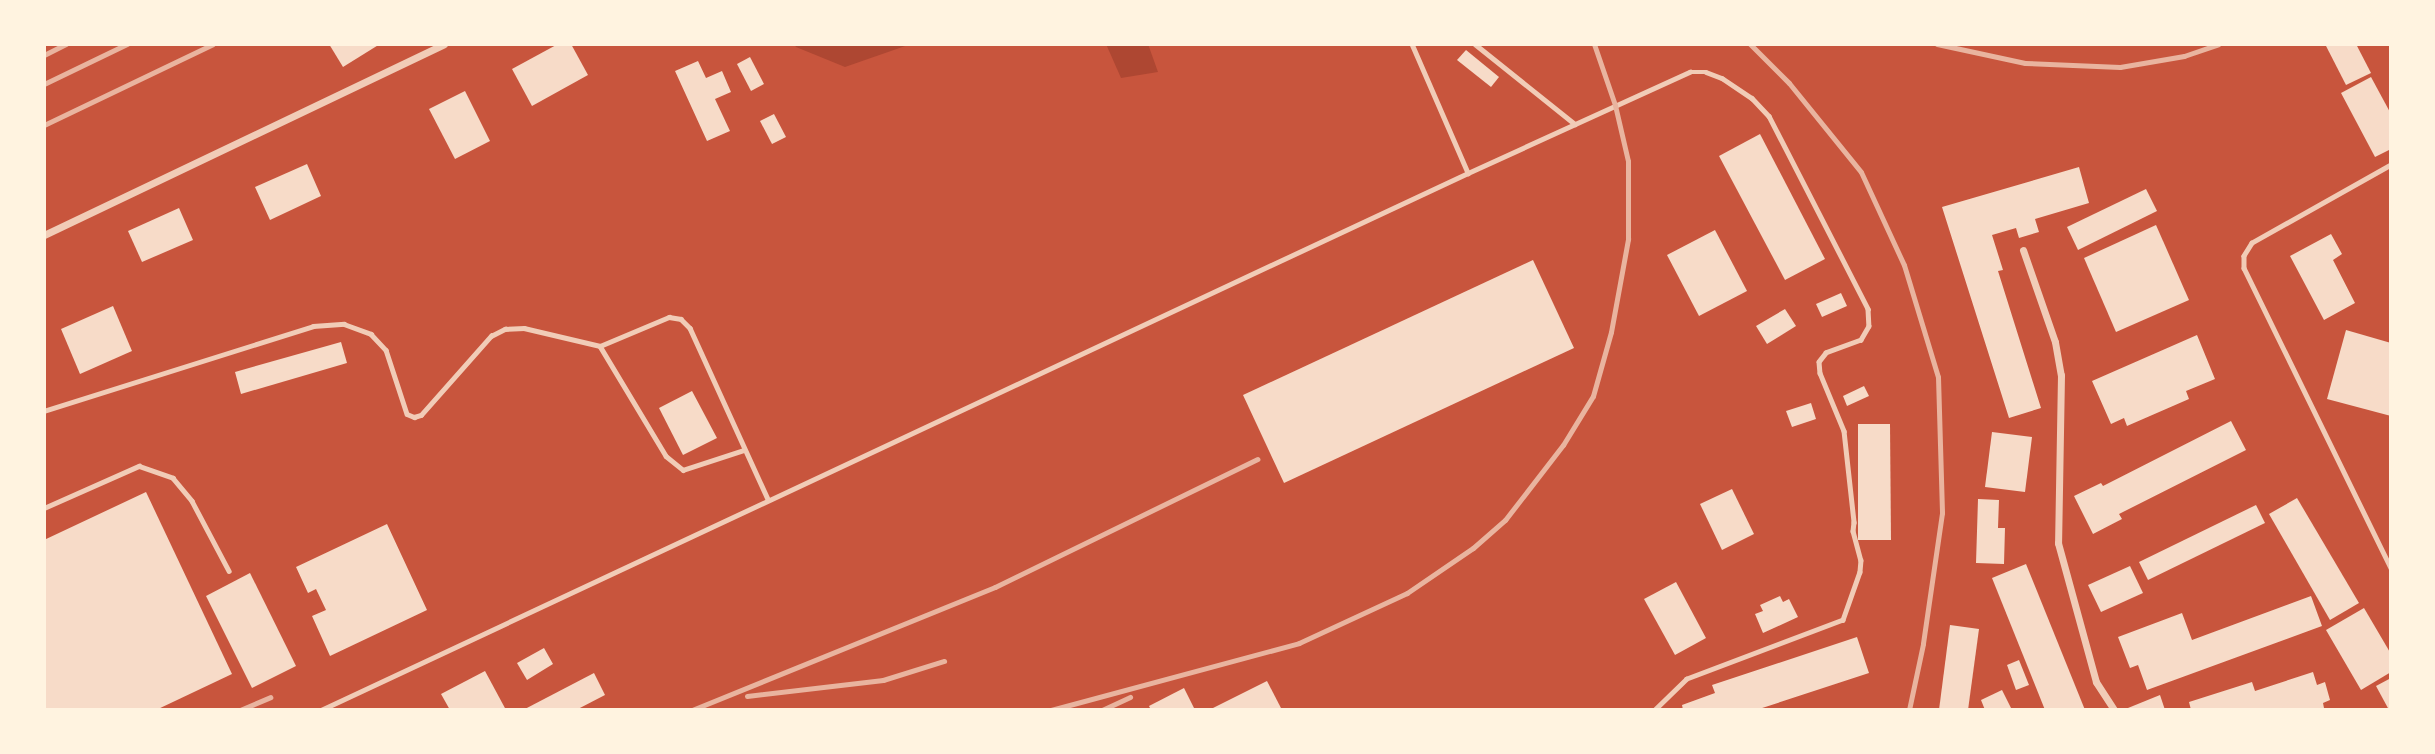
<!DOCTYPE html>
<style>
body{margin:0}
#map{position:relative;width:2435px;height:754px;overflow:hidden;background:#c8553d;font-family:"Golos Text",sans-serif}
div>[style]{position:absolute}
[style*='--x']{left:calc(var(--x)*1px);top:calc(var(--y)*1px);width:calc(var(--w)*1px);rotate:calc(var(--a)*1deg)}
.green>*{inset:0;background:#ae4732}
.building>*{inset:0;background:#f7dbc8}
.service>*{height:4.5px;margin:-2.25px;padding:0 2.25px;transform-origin:2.25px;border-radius:2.25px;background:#f1ccb7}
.minor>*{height:7px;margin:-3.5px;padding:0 3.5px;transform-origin:3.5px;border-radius:3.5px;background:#f1ccb7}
.rail>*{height:5px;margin:-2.5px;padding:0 2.5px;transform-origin:2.5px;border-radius:2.5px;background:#e9b49f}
span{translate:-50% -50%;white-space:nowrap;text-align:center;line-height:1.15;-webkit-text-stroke:7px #fff3e0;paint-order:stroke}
.frame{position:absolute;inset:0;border:46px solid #fff3e0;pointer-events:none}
</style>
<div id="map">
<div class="green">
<div style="clip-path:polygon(794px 44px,911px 44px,845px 67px,796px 47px)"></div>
<div style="clip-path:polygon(1106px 44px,1148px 44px,1158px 72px,1121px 78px)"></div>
</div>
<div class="building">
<div style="clip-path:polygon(329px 44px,380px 44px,343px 67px)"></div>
<div style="clip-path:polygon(558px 44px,571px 44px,588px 75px,532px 106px,512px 69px)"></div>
<div style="clip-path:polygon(2325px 44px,2356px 44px,2371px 73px,2346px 85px)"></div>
<div style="clip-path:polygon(1466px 50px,1499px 77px,1491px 87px,1457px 60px)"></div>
<div style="clip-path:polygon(750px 57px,764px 84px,751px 91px,737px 64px)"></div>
<div style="clip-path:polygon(698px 61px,706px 78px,722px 71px,731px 92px,715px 99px,730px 131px,707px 141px,675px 71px)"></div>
<div style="clip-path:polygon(2371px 77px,2391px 114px,2391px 149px,2375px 157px,2341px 93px)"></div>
<div style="clip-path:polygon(465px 91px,490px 141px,455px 159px,429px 109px)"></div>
<div style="clip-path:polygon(774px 114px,786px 137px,772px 144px,760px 121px)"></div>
<div style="clip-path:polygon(1760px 134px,1825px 259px,1785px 280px,1719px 156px)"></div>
<div style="clip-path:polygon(307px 164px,321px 196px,270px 220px,255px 187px)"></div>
<div style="clip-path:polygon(2079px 167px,2089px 203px,2035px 219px,2039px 232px,2019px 238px,2016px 228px,1992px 235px,2003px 270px,1998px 271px,2041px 408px,2009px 418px,1942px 207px)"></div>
<div style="clip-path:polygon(2146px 189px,2157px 211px,2078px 250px,2067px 227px)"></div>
<div style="clip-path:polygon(179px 208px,193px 240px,142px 262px,128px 231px)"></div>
<div style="clip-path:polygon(2156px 225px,2189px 300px,2116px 332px,2084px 258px)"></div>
<div style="clip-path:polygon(1715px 230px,1747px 291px,1699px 316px,1667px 255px)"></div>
<div style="clip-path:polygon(2331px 234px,2342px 254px,2333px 260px,2355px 303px,2324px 320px,2290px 256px)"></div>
<div style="clip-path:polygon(1533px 260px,1574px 348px,1284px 483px,1243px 395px)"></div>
<div style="clip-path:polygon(1841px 293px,1847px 306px,1822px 317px,1816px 304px)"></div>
<div style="clip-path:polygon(113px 306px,132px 351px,80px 374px,61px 329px)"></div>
<div style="clip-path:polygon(1785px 309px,1796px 326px,1767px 344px,1756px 326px)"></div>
<div style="clip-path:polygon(2346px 330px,2391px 343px,2391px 416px,2327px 399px)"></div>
<div style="clip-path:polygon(2197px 335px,2215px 379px,2186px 391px,2189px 399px,2127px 426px,2124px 418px,2111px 424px,2092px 381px)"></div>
<div style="clip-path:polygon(341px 342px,347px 363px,241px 394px,235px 372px)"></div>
<div style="clip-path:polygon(1864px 386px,1869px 396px,1847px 406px,1843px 396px)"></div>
<div style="clip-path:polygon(692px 391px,717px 438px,683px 455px,659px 408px)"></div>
<div style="clip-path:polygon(1811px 403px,1816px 419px,1792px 427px,1786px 411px)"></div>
<div style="clip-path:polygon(2231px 421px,2246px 450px,2119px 514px,2122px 519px,2093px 534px,2074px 496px,2101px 483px,2103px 486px)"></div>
<div style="clip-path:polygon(1858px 424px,1890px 424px,1891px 540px,1858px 540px)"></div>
<div style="clip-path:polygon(1992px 432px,2032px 437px,2025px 492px,1985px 487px)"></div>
<div style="clip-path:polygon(1732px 489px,1754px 534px,1722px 550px,1700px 504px)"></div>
<div style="clip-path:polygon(146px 492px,232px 674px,156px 710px,44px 710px,44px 540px)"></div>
<div style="clip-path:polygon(2297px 498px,2359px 603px,2330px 620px,2269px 514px)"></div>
<div style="clip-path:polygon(1978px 499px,1999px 500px,1998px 528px,2005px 528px,2004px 564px,1976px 563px)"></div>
<div style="clip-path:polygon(2256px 505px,2265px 523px,2148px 580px,2139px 562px)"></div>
<div style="clip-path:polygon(387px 524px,427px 610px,330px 656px,312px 616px,326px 610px,316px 589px,308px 593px,296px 567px)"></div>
<div style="clip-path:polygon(2026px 564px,2085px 710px,2045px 710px,1992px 578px)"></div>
<div style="clip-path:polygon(2130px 566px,2143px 593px,2101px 612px,2088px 585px)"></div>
<div style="clip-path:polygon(250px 573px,296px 666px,252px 688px,206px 596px)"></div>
<div style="clip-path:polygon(1676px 582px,1706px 638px,1675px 655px,1644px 599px)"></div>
<div style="clip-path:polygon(1780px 596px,1783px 602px,1789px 599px,1798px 617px,1763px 633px,1755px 614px,1763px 611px,1760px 605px)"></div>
<div style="clip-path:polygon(2311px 596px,2322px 626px,2147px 690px,2138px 665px,2130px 668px,2118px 637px,2182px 613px,2192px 640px)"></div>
<div style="clip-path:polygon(2364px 608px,2391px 654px,2391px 672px,2361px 690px,2326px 630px)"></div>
<div style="clip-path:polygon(1950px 625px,1979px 629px,1968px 710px,1939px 710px)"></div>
<div style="clip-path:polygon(1857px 637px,1869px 673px,1756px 710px,1683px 710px,1682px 705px,1715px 693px,1712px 685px)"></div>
<div style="clip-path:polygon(544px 648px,553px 664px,527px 680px,517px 663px)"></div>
<div style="clip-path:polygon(2019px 660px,2029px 685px,2016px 690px,2007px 665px)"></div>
<div style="clip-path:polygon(485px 671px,506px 710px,450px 710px,441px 694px)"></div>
<div style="clip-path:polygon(2313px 672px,2317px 685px,2325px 682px,2330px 700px,2323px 703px,2324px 708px,2318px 710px,2191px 710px,2189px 702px,2252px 682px,2255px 691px)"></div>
<div style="clip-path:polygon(594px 673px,605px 695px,576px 710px,523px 710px)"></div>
<div style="clip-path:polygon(2391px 678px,2391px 710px,2389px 710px,2376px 686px)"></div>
<div style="clip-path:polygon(1267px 681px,1282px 710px,1209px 710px)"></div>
<div style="clip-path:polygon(1184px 688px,1195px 710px,1151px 710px,1149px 706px)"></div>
<div style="clip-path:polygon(2002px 690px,2012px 710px,1985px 710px,1981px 700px)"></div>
<div style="clip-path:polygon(2160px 695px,2165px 710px,2128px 710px,2128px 708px)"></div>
</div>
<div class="service">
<div style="--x:1412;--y:44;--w:141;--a:66.5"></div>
<div style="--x:1475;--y:44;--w:128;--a:38.7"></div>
<div style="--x:2391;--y:165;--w:159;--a:150.7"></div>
<div style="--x:2252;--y:243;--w:15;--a:122"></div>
<div style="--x:2244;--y:256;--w:12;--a:90"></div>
<div style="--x:2244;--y:268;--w:334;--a:63.9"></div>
<div style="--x:600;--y:346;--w:128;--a:59"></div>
<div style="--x:666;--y:456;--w:22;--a:39"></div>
<div style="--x:683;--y:470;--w:64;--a:-18.2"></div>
<div style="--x:44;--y:411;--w:282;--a:-17.5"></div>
<div style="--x:313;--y:326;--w:31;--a:-4"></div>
<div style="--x:344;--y:324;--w:29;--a:20"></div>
<div style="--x:371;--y:334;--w:22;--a:47"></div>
<div style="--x:386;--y:350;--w:67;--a:71.8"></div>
<div style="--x:407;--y:414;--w:8;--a:23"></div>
<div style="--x:414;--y:417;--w:7;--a:-16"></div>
<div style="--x:421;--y:415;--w:106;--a:-48.5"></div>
<div style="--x:491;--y:336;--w:16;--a:-27"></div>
<div style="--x:505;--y:329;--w:19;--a:-3"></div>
<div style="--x:524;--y:328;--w:78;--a:13.3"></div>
<div style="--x:600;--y:346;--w:75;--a:-22.8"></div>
<div style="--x:669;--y:317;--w:12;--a:9"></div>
<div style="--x:681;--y:319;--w:13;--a:45"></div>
<div style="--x:690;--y:328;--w:188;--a:65.5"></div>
<div style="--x:44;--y:508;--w:104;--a:-23.9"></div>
<div style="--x:139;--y:466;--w:36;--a:19"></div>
<div style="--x:173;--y:478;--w:30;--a:50"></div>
<div style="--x:192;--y:501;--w:79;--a:62.1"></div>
<div style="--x:321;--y:710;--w:1266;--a:-25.09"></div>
<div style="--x:1468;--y:173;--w:244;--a:-24.5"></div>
<div style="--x:1690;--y:72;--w:16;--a:0"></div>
<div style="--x:1706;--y:72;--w:17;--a:21"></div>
<div style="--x:1722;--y:78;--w:36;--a:34"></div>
<div style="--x:1752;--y:98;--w:25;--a:47"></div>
<div style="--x:1769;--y:116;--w:217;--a:62.8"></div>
<div style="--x:1868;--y:309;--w:17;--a:87"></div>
<div style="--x:1869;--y:326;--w:16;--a:120"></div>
<div style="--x:1861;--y:340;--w:37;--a:160"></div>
<div style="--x:1826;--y:353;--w:11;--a:128"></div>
<div style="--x:1819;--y:362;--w:11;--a:85"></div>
<div style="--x:1820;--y:373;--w:63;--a:67.5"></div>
<div style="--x:1844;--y:431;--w:92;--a:83.7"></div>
<div style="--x:1854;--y:522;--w:9;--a:96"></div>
<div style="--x:1853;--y:531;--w:30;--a:75"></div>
<div style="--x:1861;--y:560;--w:12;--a:95"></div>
<div style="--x:1860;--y:572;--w:51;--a:109.5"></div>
<div style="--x:1843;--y:620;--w:167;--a:159.3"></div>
<div style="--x:1687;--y:679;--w:45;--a:135.9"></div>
</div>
<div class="minor">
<div style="--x:44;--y:235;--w:443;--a:-25.5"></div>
<div style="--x:2023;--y:250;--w:97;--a:70.8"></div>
<div style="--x:2055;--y:342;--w:34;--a:80"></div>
<div style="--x:2061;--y:375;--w:168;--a:91"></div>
<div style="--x:2058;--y:543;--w:144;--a:74.7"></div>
<div style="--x:2096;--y:682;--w:33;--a:57"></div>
</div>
<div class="rail">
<div style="--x:1750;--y:44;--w:55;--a:45"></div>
<div style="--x:1789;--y:83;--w:114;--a:51"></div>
<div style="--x:1861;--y:172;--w:102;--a:65.2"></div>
<div style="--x:1904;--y:265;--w:117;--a:73.1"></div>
<div style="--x:1938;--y:377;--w:136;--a:88.3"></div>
<div style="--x:1942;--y:513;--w:132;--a:98.3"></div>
<div style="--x:1923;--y:644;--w:67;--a:102"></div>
<div style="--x:1937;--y:44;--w:90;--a:12.2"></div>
<div style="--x:2025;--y:63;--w:95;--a:2.4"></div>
<div style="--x:2120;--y:67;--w:65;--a:-9.8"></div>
<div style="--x:2184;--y:56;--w:36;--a:-19"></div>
<div style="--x:44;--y:55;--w:25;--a:-27"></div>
<div style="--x:44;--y:84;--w:92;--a:-25.7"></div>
<div style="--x:44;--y:125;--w:187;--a:-25.6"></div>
<div style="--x:747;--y:696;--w:137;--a:-6.7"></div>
<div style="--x:883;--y:680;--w:64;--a:-17.3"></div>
<div style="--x:240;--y:710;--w:33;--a:-23"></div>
<div style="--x:692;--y:710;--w:327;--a:-22.1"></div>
<div style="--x:995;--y:587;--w:292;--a:-26"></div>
<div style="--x:1051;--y:710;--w:257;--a:-15.1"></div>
<div style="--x:1299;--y:643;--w:119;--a:-24.8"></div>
<div style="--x:1407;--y:593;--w:80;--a:-34.3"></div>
<div style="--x:1473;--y:548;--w:43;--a:-41.2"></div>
<div style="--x:1505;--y:520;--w:95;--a:-52.3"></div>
<div style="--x:1563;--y:445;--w:57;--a:-58.5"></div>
<div style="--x:1593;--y:396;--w:66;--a:-74.3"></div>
<div style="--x:1611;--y:332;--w:95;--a:-79.6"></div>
<div style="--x:1628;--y:239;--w:78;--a:-90"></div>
<div style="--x:1628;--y:161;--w:57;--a:-103.1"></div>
<div style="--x:1615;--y:105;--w:65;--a:-109"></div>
<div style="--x:1102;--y:710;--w:31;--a:-25"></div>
</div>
<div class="frame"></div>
</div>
